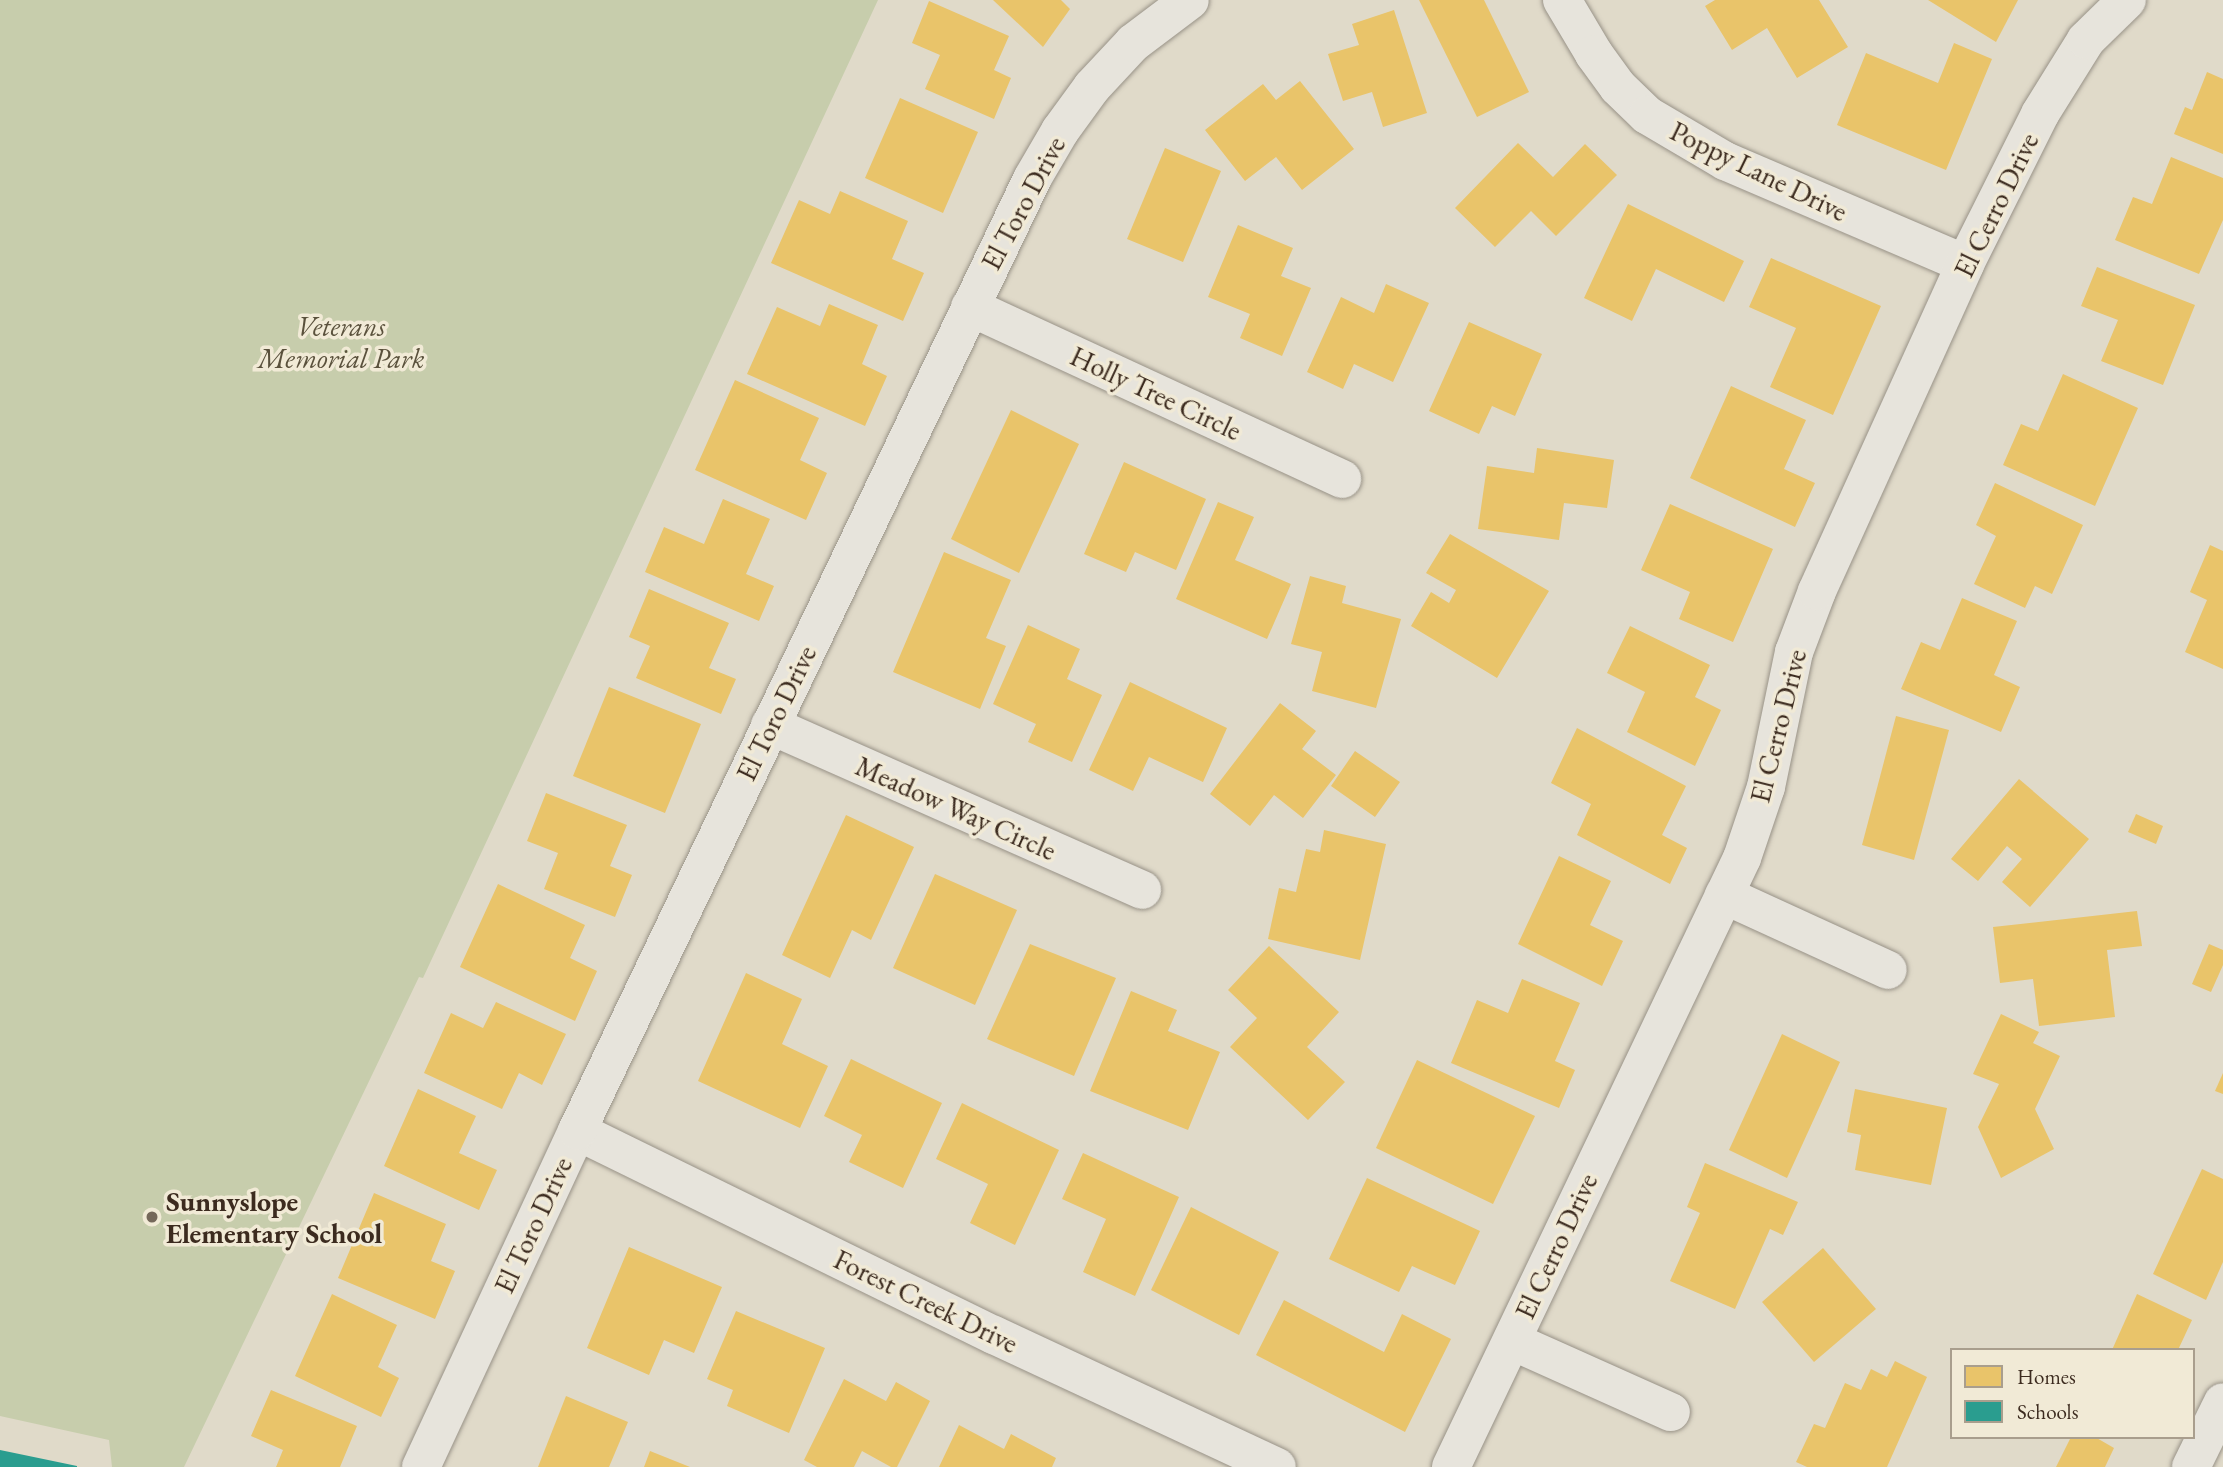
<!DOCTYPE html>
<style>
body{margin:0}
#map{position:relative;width:2223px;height:1467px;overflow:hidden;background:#e0dac9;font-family:"EB Garamond",serif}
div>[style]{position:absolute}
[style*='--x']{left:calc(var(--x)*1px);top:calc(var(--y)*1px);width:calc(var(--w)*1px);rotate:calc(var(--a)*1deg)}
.green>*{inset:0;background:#c7cdac}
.homes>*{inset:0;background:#e9c46a}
.schools>*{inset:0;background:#2a9d8f}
.roads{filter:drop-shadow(0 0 2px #989287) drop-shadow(0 0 2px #989287)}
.minor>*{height:38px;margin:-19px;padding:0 19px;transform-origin:19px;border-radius:19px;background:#e7e4dc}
.dots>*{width:19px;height:19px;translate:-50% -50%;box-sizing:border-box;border:4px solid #f1ead6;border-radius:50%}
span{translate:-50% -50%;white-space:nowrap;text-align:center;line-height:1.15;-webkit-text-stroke:7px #f1ead6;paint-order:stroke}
.street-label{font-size:28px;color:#3c2b1f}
.park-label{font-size:28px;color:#5a513c;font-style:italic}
.poi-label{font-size:28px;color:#3c2b1f;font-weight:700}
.left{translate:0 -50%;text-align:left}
.legend{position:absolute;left:1950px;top:1348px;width:245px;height:91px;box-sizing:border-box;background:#f1ead6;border:2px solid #a99e8d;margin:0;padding:9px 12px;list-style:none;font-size:21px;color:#3c2b1f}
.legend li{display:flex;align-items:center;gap:14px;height:35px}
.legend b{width:35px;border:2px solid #a99e8d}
</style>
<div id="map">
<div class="green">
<div style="clip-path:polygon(0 0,878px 0,423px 978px,419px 977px,184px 1467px,112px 1467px,109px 1440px,0 1416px)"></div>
</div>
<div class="homes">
<div style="clip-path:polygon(993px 0,1061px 0,1070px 9px,1043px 47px)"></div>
<div style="clip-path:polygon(1419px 0,1484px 0,1529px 92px,1477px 117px)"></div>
<div style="clip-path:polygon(1715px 0,1819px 0,1848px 47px,1797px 78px,1767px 28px,1732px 50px,1705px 6px)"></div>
<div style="clip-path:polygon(1928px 0,2018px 0,1996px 42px)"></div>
<div style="clip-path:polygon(929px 1px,1009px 36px,994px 70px,1011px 78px,994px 119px,925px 89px,940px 55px,912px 43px)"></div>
<div style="clip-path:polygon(1394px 10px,1427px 113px,1383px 127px,1372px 92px,1343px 101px,1328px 54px,1359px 45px,1352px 24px)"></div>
<div style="clip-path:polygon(1954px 43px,1992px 59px,1946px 170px,1837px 125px,1866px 53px,1938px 83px)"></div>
<div style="clip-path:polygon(2207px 72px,2223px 79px,2223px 154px,2174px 134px,2185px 107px,2192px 110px)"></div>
<div style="clip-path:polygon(1300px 81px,1354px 149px,1302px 190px,1276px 157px,1245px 181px,1205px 130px,1263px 84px,1276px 100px)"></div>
<div style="clip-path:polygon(900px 98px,978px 132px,943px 213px,865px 178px)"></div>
<div style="clip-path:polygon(1518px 143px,1553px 177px,1585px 144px,1617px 175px,1556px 236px,1531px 211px,1495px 247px,1455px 208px)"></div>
<div style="clip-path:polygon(1165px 148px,1221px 171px,1183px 262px,1127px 239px)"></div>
<div style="clip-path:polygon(2171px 157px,2223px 178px,2223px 220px,2199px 274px,2115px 240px,2133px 197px,2152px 204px)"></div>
<div style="clip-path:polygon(840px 191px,908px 221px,892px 259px,924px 273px,903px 321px,771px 263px,799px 200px,830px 214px)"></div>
<div style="clip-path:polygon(1628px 204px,1744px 261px,1724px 302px,1656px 269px,1632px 321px,1584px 298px)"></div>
<div style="clip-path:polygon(1238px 225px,1293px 248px,1281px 276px,1311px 288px,1282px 356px,1240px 338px,1250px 314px,1208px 297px)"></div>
<div style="clip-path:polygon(1771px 258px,1881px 306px,1833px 415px,1770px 387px,1796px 328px,1749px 307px)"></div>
<div style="clip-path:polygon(2097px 267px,2195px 305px,2163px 385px,2101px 361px,2118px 320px,2081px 306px)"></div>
<div style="clip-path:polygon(1386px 284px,1429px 303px,1393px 382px,1354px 364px,1343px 389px,1307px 372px,1341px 297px,1374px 313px)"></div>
<div style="clip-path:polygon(829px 304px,878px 325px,862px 364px,887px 376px,865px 426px,747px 374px,777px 307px,820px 326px)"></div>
<div style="clip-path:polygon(1469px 322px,1542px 354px,1515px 416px,1492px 406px,1479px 434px,1429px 411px)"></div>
<div style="clip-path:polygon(2063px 374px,2138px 408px,2095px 506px,2003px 465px,2021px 424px,2038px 431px)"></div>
<div style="clip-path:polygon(735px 380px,819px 418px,800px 460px,827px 473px,806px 520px,695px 470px)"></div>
<div style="clip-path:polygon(1731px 386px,1806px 420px,1784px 469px,1815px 483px,1795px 527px,1690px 478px)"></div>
<div style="clip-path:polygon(1011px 410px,1079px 444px,1019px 573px,951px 539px)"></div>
<div style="clip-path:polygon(1537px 448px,1614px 460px,1607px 508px,1564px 503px,1559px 540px,1478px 529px,1487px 466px,1534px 473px)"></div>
<div style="clip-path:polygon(1124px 462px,1206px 499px,1176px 570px,1135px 552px,1126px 572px,1084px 554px)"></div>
<div style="clip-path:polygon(1995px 483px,2083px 525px,2052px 594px,2035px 586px,2025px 608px,1974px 584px,1996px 536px,1976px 525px)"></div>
<div style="clip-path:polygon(723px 499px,770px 519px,746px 574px,774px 586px,759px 621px,645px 572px,664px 527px,704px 544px)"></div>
<div style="clip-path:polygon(1218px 502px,1254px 517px,1235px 560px,1291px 584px,1267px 639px,1176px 599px)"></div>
<div style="clip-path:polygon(1670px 504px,1773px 549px,1733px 642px,1679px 619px,1690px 592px,1641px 570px)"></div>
<div style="clip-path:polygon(1450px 534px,1549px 591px,1497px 678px,1411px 626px,1431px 592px,1449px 603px,1456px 590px,1426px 573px)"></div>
<div style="clip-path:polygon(2210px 545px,2223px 551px,2223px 669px,2185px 652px,2207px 600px,2190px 592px)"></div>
<div style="clip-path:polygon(944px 552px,1011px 580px,986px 638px,1006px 646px,980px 709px,893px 672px)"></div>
<div style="clip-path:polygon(1310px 576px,1346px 586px,1342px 603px,1401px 619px,1376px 708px,1312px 691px,1322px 652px,1291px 644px)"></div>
<div style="clip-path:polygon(649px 589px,729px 623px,709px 668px,736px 679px,721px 714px,636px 678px,650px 646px,629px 637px)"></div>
<div style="clip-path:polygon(1962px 598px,2017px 621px,1994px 675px,2020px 687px,2001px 732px,1901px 689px,1921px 642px,1940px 650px)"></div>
<div style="clip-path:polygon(1028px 625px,1080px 649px,1067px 679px,1102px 695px,1072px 762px,1028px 742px,1036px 724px,993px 704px)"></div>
<div style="clip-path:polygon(1630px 626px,1710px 665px,1695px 697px,1721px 710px,1695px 766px,1627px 732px,1645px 692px,1607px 673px)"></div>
<div style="clip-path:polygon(1130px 682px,1227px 728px,1203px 782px,1149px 757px,1133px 791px,1089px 770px)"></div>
<div style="clip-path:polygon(609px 687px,701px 724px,665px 813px,573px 776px)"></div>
<div style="clip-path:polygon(1280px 703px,1316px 731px,1302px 749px,1336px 775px,1303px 818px,1274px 795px,1250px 826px,1210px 794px)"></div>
<div style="clip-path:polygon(1896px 716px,1949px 730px,1914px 860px,1862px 845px)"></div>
<div style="clip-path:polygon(1577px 728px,1686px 786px,1662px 835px,1687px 848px,1670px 884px,1577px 835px,1591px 804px,1551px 783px)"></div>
<div style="clip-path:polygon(1355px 751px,1400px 782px,1375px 817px,1331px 786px)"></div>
<div style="clip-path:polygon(2019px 779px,2089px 839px,2030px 907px,2002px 882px,2022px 859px,2007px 846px,1978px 881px,1951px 859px)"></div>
<div style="clip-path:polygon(546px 793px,627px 825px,610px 866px,632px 875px,615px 917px,544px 889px,558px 853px,527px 841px)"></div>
<div style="clip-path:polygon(2136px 814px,2163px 826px,2156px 844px,2128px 832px)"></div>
<div style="clip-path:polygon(846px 815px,914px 847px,871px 940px,852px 930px,830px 978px,782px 955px)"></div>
<div style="clip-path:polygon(1324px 830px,1386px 844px,1360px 960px,1268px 939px,1279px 888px,1296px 892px,1306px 849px,1320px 852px)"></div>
<div style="clip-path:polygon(1559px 856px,1611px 881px,1590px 925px,1623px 941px,1602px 986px,1518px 944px)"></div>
<div style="clip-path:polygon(935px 874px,1017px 910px,975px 1005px,893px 968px)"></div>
<div style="clip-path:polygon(498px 884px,585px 925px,570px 958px,597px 971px,575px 1021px,460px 967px)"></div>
<div style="clip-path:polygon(2137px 911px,2142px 946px,2107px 950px,2115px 1017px,2039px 1026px,2033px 979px,2000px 983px,1993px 927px)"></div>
<div style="clip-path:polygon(1030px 944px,1116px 978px,1074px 1076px,987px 1039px)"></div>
<div style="clip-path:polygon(2209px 944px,2223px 950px,2223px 965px,2211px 992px,2192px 984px)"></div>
<div style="clip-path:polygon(1269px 946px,1339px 1012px,1307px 1047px,1345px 1082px,1308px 1120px,1230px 1047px,1257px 1018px,1228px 990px)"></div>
<div style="clip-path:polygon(746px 973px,802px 999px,782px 1044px,828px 1066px,800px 1128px,698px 1081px)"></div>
<div style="clip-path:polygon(1522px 979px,1580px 1003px,1555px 1061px,1575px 1070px,1559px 1108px,1451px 1063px,1477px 1000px,1508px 1013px)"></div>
<div style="clip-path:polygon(1131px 991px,1177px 1010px,1168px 1031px,1220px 1052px,1188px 1130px,1090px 1091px)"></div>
<div style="clip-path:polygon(496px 1002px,566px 1034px,542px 1085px,519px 1073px,502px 1109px,424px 1073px,451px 1013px,483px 1028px)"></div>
<div style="clip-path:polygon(2001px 1014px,2039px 1032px,2033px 1043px,2060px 1056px,2035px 1109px,2054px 1149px,2001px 1178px,1978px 1127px,1999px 1084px,1973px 1074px)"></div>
<div style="clip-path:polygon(1782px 1034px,1840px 1062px,1787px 1178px,1729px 1150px)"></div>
<div style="clip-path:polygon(851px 1059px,942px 1103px,903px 1188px,849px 1162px,862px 1135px,824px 1116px)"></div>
<div style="clip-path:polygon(1417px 1060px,1535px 1116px,1493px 1204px,1376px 1148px)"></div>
<div style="clip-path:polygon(2223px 1073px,2223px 1094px,2215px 1091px)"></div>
<div style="clip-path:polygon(418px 1089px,476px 1116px,459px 1153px,497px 1170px,479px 1210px,384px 1166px)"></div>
<div style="clip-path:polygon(1855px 1089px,1947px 1108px,1931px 1185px,1855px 1170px,1861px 1135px,1847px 1132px)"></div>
<div style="clip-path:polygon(962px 1103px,1059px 1150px,1015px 1245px,970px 1223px,988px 1184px,936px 1159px)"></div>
<div style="clip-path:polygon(1083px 1153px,1179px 1197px,1135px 1296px,1083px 1272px,1106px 1219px,1062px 1199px)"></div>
<div style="clip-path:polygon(1705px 1163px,1798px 1202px,1783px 1235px,1770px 1229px,1735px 1309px,1670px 1281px,1700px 1213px,1687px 1207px)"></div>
<div style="clip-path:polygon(2202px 1169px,2223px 1179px,2223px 1262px,2206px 1300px,2153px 1274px)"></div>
<div style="clip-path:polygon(1367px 1178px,1480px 1231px,1455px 1285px,1412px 1266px,1399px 1292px,1329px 1259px)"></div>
<div style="clip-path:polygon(374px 1193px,446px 1224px,431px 1261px,455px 1271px,435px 1319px,338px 1278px)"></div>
<div style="clip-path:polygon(1191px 1207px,1279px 1252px,1239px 1335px,1151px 1290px)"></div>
<div style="clip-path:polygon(629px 1247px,722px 1287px,694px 1353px,664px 1340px,649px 1375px,587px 1348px)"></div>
<div style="clip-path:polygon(1823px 1248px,1876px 1309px,1814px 1362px,1762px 1302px)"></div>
<div style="clip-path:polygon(332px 1294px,397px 1325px,378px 1367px,399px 1378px,381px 1417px,295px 1376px)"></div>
<div style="clip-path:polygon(2137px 1294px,2192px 1320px,2178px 1350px,2112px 1350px)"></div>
<div style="clip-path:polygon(1284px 1300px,1384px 1352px,1402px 1314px,1451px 1339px,1405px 1432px,1256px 1355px)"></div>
<div style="clip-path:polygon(736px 1311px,825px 1348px,789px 1433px,727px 1406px,733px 1390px,707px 1379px)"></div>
<div style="clip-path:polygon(1895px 1361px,1927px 1377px,1887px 1467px,1807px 1467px,1796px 1462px,1814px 1424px,1825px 1428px,1845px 1383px,1861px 1390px,1871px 1369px,1887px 1377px)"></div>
<div style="clip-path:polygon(844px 1379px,886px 1401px,896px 1382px,930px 1401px,897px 1467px,891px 1467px,862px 1451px,854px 1467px,817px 1467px,804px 1460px)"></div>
<div style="clip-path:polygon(271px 1390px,357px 1426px,340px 1467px,276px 1467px,283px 1450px,251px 1436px)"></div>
<div style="clip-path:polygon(566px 1396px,628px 1422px,609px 1467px,538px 1467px)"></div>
<div style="clip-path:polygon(959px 1425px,1004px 1449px,1011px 1434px,1056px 1458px,1052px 1467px,939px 1467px)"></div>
<div style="clip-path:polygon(2071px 1437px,2095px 1437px,2114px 1448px,2105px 1467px,2056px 1467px)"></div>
<div style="clip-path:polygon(650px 1451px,690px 1467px,644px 1467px)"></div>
</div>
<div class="schools">
<div style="clip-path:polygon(0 1450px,77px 1466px,77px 1467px,0 1467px)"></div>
</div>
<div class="roads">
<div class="minor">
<div style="--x:1562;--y:0;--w:63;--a:59.3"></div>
<div style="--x:1594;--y:54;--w:41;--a:54"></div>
<div style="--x:1618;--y:87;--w:40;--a:44"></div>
<div style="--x:1647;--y:115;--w:91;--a:30.5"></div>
<div style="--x:1725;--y:161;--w:261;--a:23.2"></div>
<div style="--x:970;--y:307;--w:410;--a:24.8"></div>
<div style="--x:770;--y:725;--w:407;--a:23.9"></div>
<div style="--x:1724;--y:895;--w:180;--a:24.6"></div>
<div style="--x:577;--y:1131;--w:464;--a:26.1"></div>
<div style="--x:994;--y:1335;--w:312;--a:25"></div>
<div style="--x:1512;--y:1341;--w:174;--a:24.1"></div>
<div style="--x:421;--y:1467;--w:370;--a:-65.1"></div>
<div style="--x:577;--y:1131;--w:1055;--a:-64.45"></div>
<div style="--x:1032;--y:179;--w:56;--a:-59.7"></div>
<div style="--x:1060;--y:131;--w:54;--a:-54"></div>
<div style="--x:1092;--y:87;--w:60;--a:-47"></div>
<div style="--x:1133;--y:43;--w:71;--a:-37"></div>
<div style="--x:1451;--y:1467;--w:675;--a:-64.46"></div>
<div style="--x:1742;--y:858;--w:75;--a:-71.3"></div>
<div style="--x:1766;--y:787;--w:138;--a:-78.3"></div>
<div style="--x:1794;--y:652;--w:65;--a:-69.3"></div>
<div style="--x:1817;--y:591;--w:359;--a:-65.6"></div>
<div style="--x:1965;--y:264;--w:168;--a:-63.4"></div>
<div style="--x:2040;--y:114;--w:87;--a:-58.1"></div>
<div style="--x:2086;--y:40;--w:57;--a:-44.3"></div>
<div style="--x:2191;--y:1467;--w:72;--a:-63.8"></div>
</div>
</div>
<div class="dots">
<div style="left:152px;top:1217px;background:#75685a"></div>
</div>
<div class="street-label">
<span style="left:1759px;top:171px;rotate:26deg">Poppy Lane Drive</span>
<span style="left:1023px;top:203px;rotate:-62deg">El Toro Drive</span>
<span style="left:1996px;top:205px;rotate:-64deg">El Cerro Drive</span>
<span style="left:1156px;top:393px;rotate:25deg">Holly Tree Circle</span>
<span style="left:776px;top:713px;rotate:-64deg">El Toro Drive</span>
<span style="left:1778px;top:726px;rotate:-76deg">El Cerro Drive</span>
<span style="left:956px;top:808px;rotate:24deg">Meadow Way Circle</span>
<span style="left:533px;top:1225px;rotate:-65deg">El Toro Drive</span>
<span style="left:1556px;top:1246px;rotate:-65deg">El Cerro Drive</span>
<span style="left:926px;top:1301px;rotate:26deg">Forest Creek Drive</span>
</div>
<div class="park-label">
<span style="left:341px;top:342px">Veterans<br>Memorial Park</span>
</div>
<div class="poi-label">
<span class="left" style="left:166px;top:1217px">Sunnyslope<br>Elementary School</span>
</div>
<ul class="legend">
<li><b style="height:19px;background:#e9c46a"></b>Homes</li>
<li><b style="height:19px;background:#2a9d8f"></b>Schools</li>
</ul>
</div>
